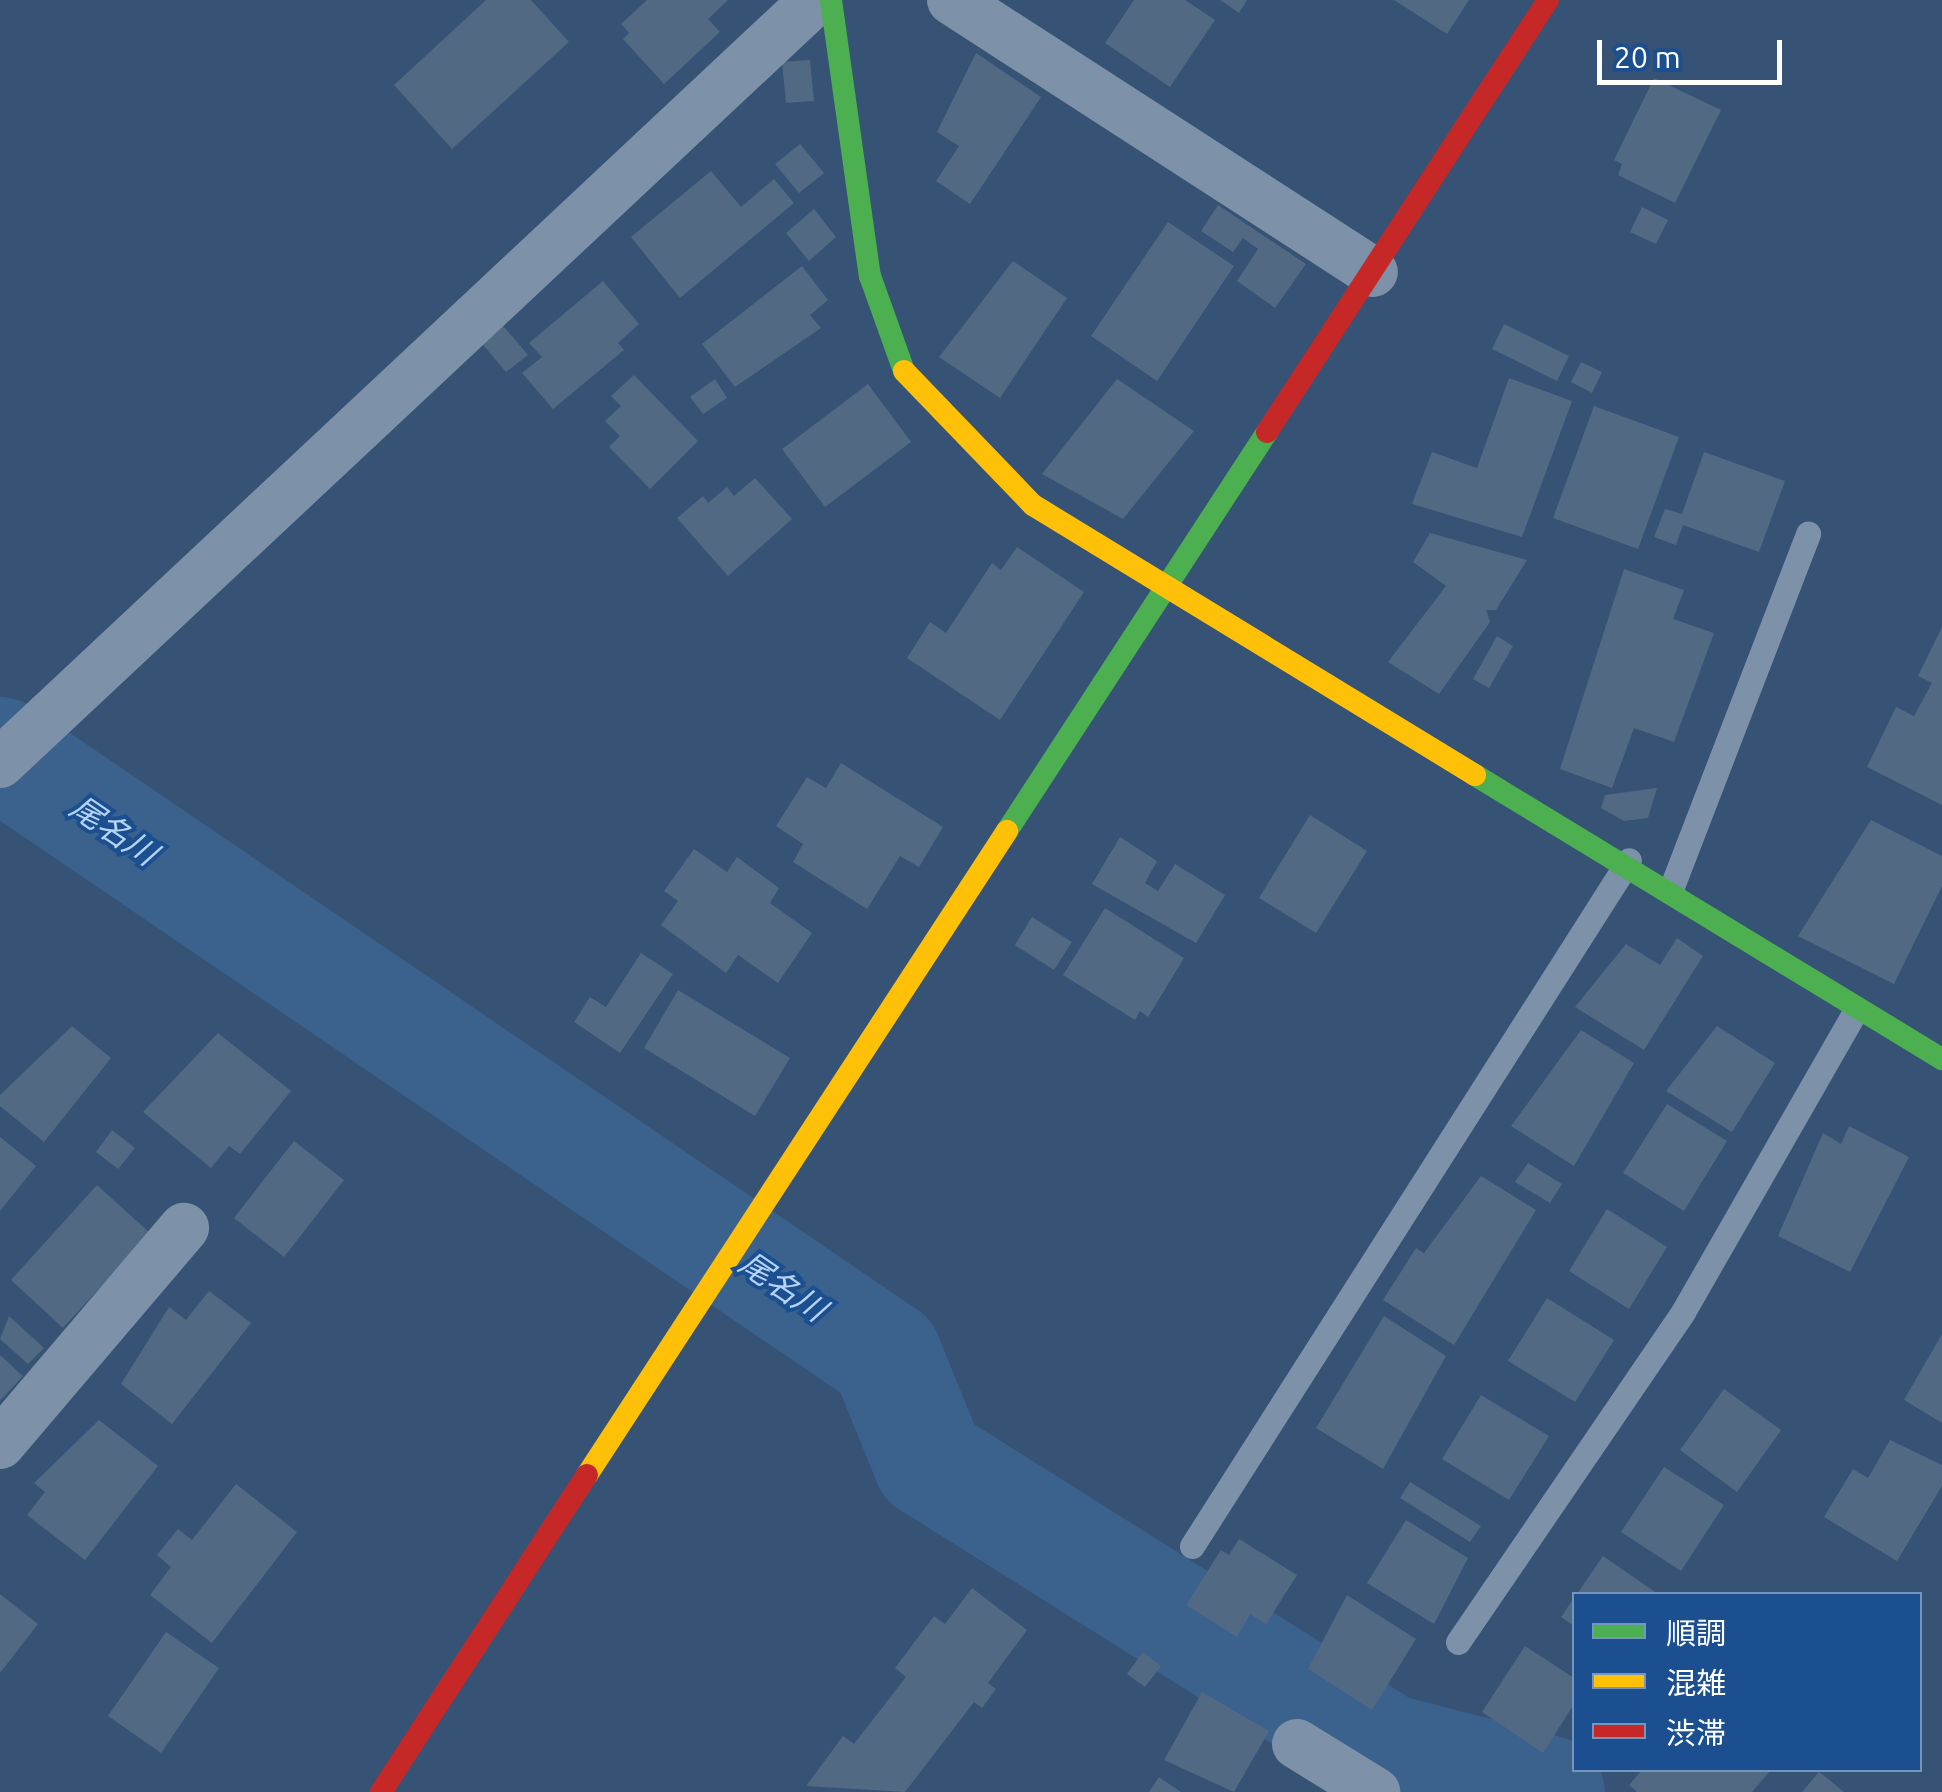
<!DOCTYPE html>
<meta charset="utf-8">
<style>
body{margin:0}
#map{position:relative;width:1942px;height:1792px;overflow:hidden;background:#365274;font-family:Ubuntu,"Noto Sans JP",sans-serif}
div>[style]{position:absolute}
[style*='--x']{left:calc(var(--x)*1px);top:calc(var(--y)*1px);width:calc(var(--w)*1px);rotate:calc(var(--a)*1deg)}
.river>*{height:112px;margin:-56px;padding:0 56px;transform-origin:56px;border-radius:56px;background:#3b618d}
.building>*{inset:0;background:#526984}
.lane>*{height:25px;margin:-12.5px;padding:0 12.5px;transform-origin:12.5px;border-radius:12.5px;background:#7d92a8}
.street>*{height:50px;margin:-25px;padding:0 25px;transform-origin:25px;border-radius:25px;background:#7d92a8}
.fast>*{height:22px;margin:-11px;padding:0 11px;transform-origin:11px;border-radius:11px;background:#4caf50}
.slow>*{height:22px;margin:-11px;padding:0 11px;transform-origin:11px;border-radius:11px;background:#ffc107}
.jam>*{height:22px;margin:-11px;padding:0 11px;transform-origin:11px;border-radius:11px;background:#c62828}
span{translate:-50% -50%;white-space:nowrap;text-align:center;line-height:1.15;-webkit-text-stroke:8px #1b4f8f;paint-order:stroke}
.water-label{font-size:32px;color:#b5d3f5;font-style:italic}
.legend{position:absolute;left:1572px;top:1592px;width:350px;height:180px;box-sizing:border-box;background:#1b4f8f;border:2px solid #7695bc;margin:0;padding:12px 18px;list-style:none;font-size:30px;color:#fff}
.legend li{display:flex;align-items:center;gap:20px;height:50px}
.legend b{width:50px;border:2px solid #7695bc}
.scale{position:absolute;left:1597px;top:40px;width:185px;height:45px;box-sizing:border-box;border:5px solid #fff;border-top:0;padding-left:12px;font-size:30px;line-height:35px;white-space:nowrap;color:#fff;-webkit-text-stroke:8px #1b4f8f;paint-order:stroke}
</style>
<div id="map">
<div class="river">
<div style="--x:0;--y:753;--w:1072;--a:34.24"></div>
<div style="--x:886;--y:1356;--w:114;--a:67.9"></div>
<div style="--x:929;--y:1462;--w:541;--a:32.16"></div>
<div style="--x:1387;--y:1750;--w:167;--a:14.5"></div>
</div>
<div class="building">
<div style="clip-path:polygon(486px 0,531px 0,569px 42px,452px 149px,394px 85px)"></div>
<div style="clip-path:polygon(647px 0,728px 0,708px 19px,720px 32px,664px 84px,623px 39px,629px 33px,621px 24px)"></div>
<div style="clip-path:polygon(1134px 0,1185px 0,1215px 20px,1170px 87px,1105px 43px)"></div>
<div style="clip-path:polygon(1220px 0,1247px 0,1239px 13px)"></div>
<div style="clip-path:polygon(1394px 0,1469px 0,1447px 34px)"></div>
<div style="clip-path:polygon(976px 53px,1041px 97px,970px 204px,936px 181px,959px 146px,937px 132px)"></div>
<div style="clip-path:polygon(810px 60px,814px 101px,786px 103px,782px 62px)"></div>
<div style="clip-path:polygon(1654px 78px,1721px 110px,1675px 203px,1618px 175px,1622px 164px,1614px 160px)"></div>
<div style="clip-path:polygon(800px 144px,824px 173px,799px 193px,775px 164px)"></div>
<div style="clip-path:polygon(711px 171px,741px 207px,774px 179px,794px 203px,680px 298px,631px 237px)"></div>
<div style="clip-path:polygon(1218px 205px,1306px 264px,1275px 308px,1237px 281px,1258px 249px,1243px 238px,1233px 252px,1201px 231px)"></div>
<div style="clip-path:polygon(1642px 207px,1668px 220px,1656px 244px,1630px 232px)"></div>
<div style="clip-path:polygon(814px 209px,836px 237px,809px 261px,786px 233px)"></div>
<div style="clip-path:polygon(1168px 222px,1234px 266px,1157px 381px,1091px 336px)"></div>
<div style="clip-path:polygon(1013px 261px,1067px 298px,1000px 398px,939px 357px)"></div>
<div style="clip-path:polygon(802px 266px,828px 300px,810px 315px,821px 328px,735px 387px,702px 344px)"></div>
<div style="clip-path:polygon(603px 281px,639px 324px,618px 343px,624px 350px,553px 409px,522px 373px,542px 357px,529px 343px)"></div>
<div style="clip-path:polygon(499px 321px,528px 355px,506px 372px,478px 339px)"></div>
<div style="clip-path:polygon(1504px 324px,1569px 356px,1557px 381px,1492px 349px)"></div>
<div style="clip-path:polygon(1581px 362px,1602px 372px,1592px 393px,1571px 382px)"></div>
<div style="clip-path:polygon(634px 375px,698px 441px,650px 489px,609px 447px,620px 436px,605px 421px,621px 406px,611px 396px)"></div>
<div style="clip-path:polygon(1509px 378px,1572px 401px,1522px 537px,1412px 504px,1432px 452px,1477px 468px)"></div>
<div style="clip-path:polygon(715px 379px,727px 398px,703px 414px,690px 397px)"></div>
<div style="clip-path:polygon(1117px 379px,1194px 431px,1123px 519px,1042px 474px)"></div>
<div style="clip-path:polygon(868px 384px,911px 442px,825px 507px,782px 449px)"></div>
<div style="clip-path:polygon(1594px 406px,1679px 437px,1638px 549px,1553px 518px)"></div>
<div style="clip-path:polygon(1704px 452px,1785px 481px,1759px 552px,1683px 525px,1676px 545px,1654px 537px,1665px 509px,1682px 514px)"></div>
<div style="clip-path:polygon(755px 478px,792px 519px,728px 576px,677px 518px,703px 496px,708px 503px,727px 487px,734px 496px)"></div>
<div style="clip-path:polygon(1430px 533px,1527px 560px,1496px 610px,1486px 610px,1490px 622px,1439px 694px,1388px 662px,1446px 586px,1413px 562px)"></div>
<div style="clip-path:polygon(1017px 547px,1084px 592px,1000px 720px,907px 658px,930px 622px,946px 633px,992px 563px,1001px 570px)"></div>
<div style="clip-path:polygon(1624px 569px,1684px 590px,1673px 619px,1714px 633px,1674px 742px,1634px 728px,1612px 788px,1560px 769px)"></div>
<div style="clip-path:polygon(1942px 627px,1942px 805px,1867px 767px,1896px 707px,1914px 716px,1932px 683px,1918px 676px)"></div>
<div style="clip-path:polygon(1497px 636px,1513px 646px,1489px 688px,1473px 679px)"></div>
<div style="clip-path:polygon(841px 763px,943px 827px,919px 867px,900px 856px,867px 909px,793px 862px,803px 844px,776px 826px,807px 777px,826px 788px)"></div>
<div style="clip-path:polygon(1657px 788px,1648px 818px,1624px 821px,1601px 808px,1605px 795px)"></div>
<div style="clip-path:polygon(1310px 815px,1367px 851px,1316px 933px,1259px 898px)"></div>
<div style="clip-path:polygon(1871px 820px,1942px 856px,1942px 886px,1894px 984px,1798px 936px)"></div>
<div style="clip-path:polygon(1120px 837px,1157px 861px,1145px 883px,1158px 891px,1175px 864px,1225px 895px,1196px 943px,1092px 884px)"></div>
<div style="clip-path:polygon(694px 849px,727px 872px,737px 857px,779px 888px,770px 903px,812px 933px,778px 983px,738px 955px,726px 973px,661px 925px,678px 901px,664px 891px)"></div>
<div style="clip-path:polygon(1105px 908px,1184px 958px,1148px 1017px,1140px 1011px,1135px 1020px,1063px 975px)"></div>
<div style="clip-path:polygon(1032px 917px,1072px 942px,1054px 970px,1015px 945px)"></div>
<div style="clip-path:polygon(1677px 938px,1703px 956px,1644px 1050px,1575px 1007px,1626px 944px,1660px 965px)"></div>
<div style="clip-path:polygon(641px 953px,673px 974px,620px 1053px,574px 1022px,590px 997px,606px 1007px)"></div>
<div style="clip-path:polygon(678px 990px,790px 1058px,755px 1116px,644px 1048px)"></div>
<div style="clip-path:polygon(72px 1026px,111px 1058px,44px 1142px,0 1106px,0 1095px)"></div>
<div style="clip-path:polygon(1717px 1026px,1775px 1063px,1732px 1132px,1666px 1091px)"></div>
<div style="clip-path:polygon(1581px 1030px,1634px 1063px,1574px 1166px,1511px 1126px)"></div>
<div style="clip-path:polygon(218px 1033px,291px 1091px,240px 1154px,229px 1146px,211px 1168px,143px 1112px)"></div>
<div style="clip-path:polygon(1667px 1104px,1727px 1141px,1684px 1211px,1623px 1173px)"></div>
<div style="clip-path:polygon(1849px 1126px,1909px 1157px,1850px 1272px,1778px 1236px,1823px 1133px,1841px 1144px)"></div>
<div style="clip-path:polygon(112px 1130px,135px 1148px,118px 1169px,96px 1152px)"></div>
<div style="clip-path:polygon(0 1137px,36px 1166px,0 1211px)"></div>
<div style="clip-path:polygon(294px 1141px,344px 1180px,284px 1257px,234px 1218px)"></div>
<div style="clip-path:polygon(1528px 1163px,1562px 1184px,1550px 1203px,1515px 1182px)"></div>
<div style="clip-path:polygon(1481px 1176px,1536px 1210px,1454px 1345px,1383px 1300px,1416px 1248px,1424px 1253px)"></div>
<div style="clip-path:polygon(97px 1185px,150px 1233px,63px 1328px,11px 1280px)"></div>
<div style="clip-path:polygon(1607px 1209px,1667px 1247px,1629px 1309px,1569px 1271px)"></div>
<div style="clip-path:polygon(209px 1291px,251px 1323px,172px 1424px,121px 1384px,169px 1307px,186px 1320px)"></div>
<div style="clip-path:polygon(1547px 1298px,1614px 1340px,1575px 1402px,1508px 1361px)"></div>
<div style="clip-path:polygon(9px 1316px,44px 1348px,28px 1364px,0 1339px)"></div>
<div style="clip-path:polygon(1384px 1316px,1446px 1356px,1383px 1469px,1316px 1428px)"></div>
<div style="clip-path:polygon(1942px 1334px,1942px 1423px,1904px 1400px)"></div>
<div style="clip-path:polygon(0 1355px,23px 1376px,0 1401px)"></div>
<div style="clip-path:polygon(1724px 1389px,1781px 1430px,1737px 1492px,1680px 1450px)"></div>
<div style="clip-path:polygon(1481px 1395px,1549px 1436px,1509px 1500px,1442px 1459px)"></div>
<div style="clip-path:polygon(99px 1420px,158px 1466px,85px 1560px,27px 1515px,45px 1492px,34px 1483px)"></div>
<div style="clip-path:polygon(1890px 1440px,1942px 1465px,1942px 1486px,1897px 1561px,1824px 1517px,1853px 1469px,1868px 1478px)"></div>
<div style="clip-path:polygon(1664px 1467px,1724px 1505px,1681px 1571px,1621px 1532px)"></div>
<div style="clip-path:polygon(1410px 1482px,1481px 1526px,1470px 1542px,1400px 1498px)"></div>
<div style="clip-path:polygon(236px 1484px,297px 1532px,212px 1643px,150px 1595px,171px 1567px,157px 1555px,178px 1529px,192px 1540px)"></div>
<div style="clip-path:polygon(1406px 1520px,1468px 1558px,1434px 1624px,1367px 1583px)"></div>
<div style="clip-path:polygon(1239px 1539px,1297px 1575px,1266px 1624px,1250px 1614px,1237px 1637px,1186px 1605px,1221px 1550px,1229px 1555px)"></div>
<div style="clip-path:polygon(1603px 1556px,1658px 1594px,1577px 1594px)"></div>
<div style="clip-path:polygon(972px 1588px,1027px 1630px,988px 1683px,996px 1689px,982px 1708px,974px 1702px,905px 1792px,806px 1786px,843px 1736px,854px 1744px,906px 1677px,895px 1668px,934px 1616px,945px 1624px)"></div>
<div style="clip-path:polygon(0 1594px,38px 1624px,0 1673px)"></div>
<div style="clip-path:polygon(1347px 1595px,1416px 1639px,1372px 1710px,1308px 1669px)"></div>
<div style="clip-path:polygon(1574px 1598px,1574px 1626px,1561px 1617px)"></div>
<div style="clip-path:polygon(166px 1632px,219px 1668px,161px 1753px,108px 1716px)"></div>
<div style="clip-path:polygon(1525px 1646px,1574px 1678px,1574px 1704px,1543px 1753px,1482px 1712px)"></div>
<div style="clip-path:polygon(1143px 1652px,1161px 1666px,1145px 1687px,1127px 1674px)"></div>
<div style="clip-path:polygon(1202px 1692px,1269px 1731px,1234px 1792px,1164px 1760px)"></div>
<div style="clip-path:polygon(1642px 1770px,1771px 1770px,1752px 1792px,1637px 1792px,1629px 1785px)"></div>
<div style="clip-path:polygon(1819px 1772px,1827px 1778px,1844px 1792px,1802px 1792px)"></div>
<div style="clip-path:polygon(1159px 1777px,1181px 1792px,1149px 1792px)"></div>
</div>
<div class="lane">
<div style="--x:1671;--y:889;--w:381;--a:-68.9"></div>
<div style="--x:1192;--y:1546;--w:813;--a:-57.5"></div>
<div style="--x:1458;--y:1642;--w:399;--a:-55.7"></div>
<div style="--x:1683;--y:1312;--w:344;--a:-60.2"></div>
</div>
<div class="street">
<div style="--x:952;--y:0;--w:501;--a:32.87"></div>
<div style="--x:0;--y:763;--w:1116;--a:-43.11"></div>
<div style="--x:0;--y:1444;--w:284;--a:-49.6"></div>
<div style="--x:1297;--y:1744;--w:92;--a:31.6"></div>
</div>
<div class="fast">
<div style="--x:831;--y:0;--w:279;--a:82"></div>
<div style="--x:870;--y:276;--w:101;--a:70.3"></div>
<div style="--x:1475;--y:775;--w:547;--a:31.31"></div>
<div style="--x:1007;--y:831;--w:476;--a:-56.9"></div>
</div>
<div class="slow">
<div style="--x:904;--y:371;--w:186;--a:46.1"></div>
<div style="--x:1033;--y:505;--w:518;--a:31.42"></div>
<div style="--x:587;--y:1475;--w:769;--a:-56.89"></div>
</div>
<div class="jam">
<div style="--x:1267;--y:432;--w:515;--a:-56.96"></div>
<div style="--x:381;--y:1792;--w:378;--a:-57"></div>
</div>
<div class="water-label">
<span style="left:114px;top:830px;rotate:34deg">尾名川</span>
<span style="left:783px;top:1286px;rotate:34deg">尾名川</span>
</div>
<ul class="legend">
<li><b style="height:12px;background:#4caf50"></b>順調</li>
<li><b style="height:12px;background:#ffc107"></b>混雑</li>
<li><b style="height:12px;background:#c62828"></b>渋滞</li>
</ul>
<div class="scale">20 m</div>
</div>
